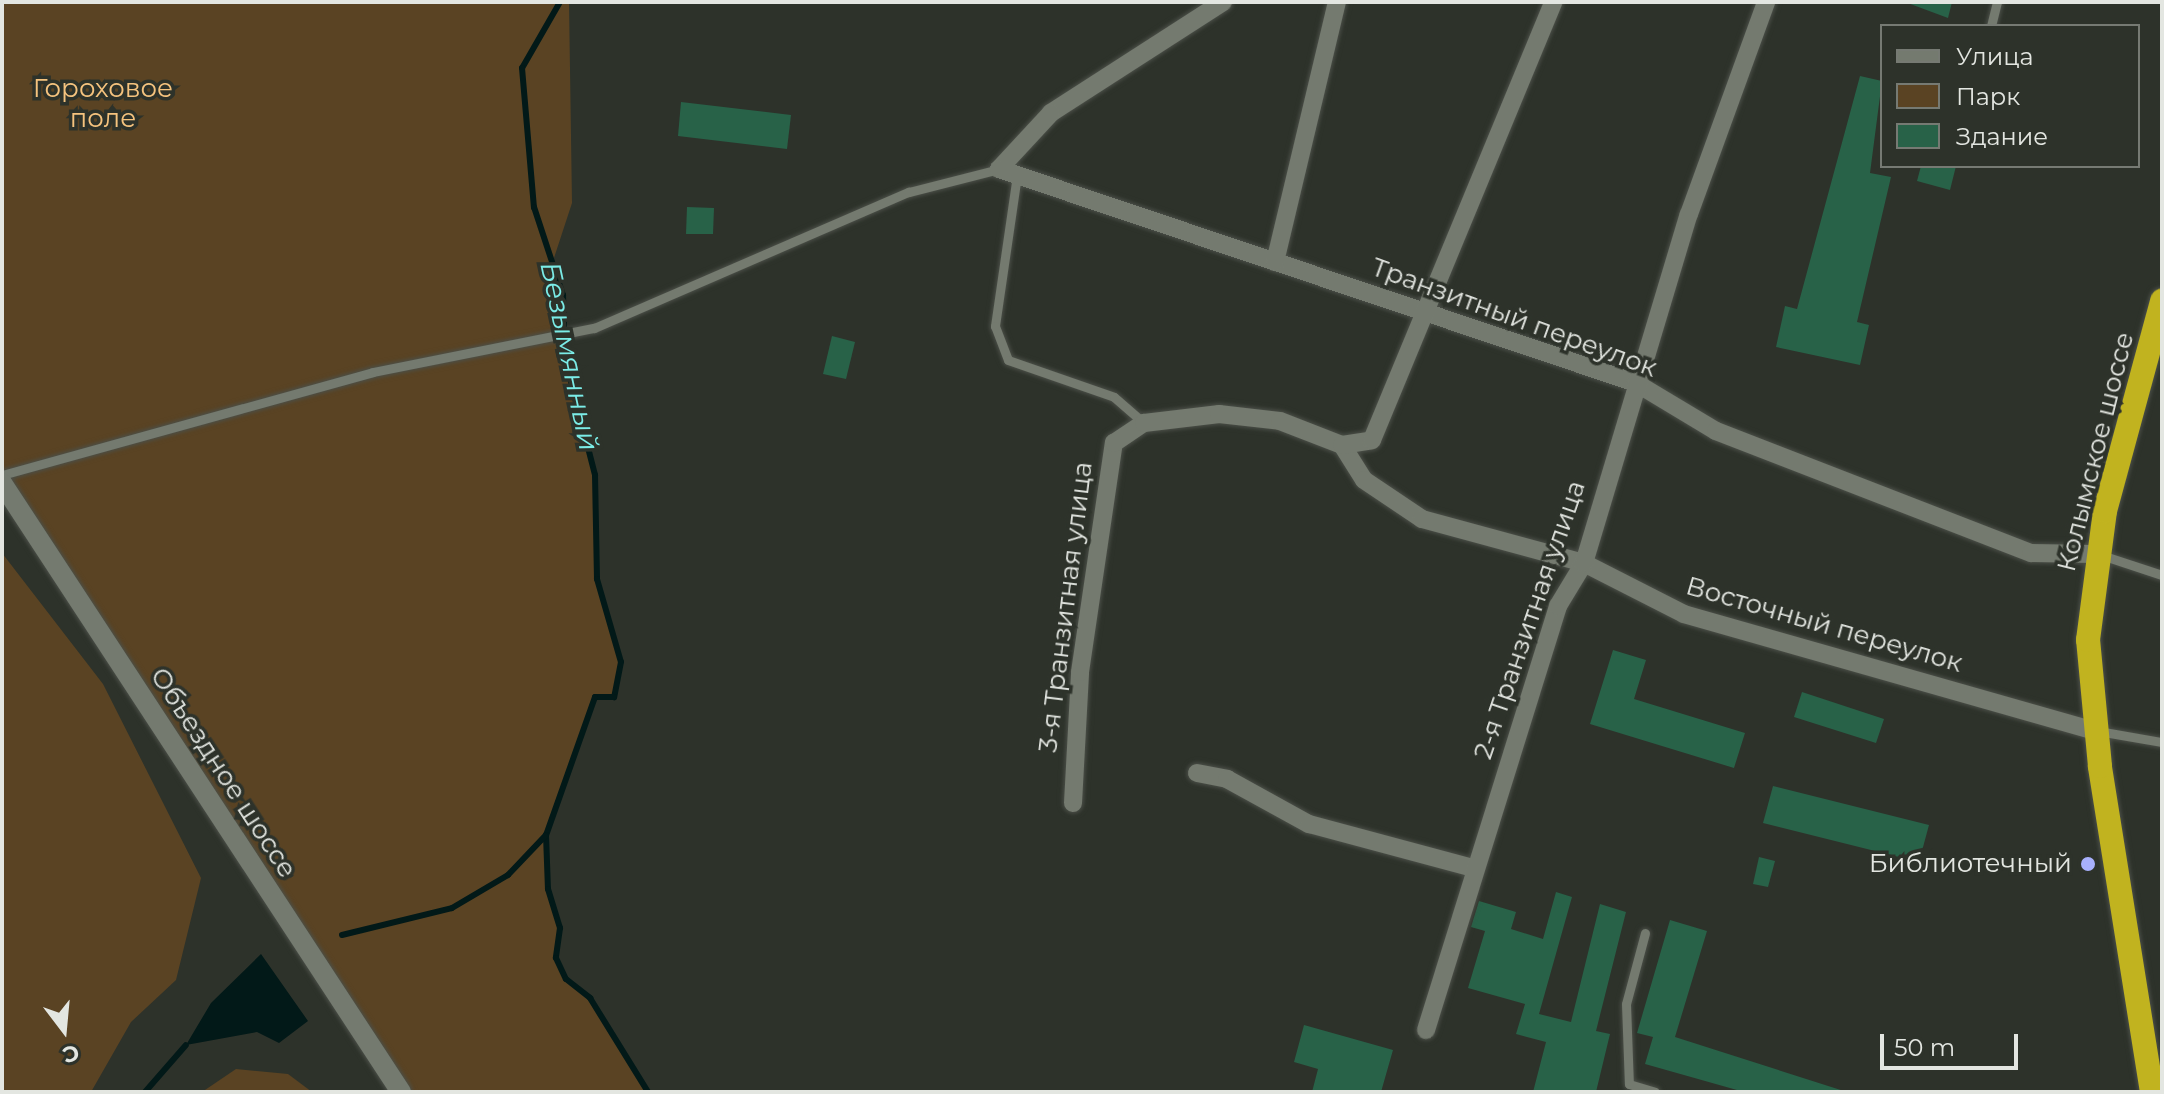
<!DOCTYPE html>
<meta charset="utf-8">
<style>
body{margin:0}
#map{position:relative;width:2164px;height:1094px;overflow:hidden;background:#2d322a;font-family:Montserrat,sans-serif}
div>[style]{position:absolute}
[style*='--x']{left:calc(var(--x)*1px);top:calc(var(--y)*1px);width:calc(var(--w)*1px);rotate:calc(var(--a)*1deg)}
.green>*{inset:0;background:#5a4323}
.water>*{inset:0;background:#021918}
.stream>*{height:6px;margin:-3px;padding:0 3px;transform-origin:3px;border-radius:3px;background:#021918}
.building>*{inset:0;background:#286248}
.roads{filter:drop-shadow(0 0 2px #4b4f48) drop-shadow(0 0 2px #4b4f48)}
.lane>*{height:9px;margin:-4.5px;padding:0 4.5px;transform-origin:4.5px;border-radius:4.5px;background:#747a6f}
.street>*{height:18px;margin:-9px;padding:0 9px;transform-origin:9px;border-radius:9px;background:#747a6f}
.secondary>*{height:20px;margin:-10px;padding:0 10px;transform-origin:10px;border-radius:10px;background:#747a6f}
.highway>*{height:24px;margin:-12px;padding:0 12px;transform-origin:12px;border-radius:12px;background:#c1b31f}
.dots>*{width:22px;height:22px;translate:-50% -50%;box-sizing:border-box;border:4px solid #2d322a;border-radius:50%}
span{translate:-50% -50%;white-space:nowrap;text-align:center;line-height:1.15;-webkit-text-stroke:7px #2d322a;paint-order:stroke}
.park-label{font-size:26px;color:#f5c37e}
.street-label{font-size:26px;color:#e3e6e1}
.poi-label{font-size:26px;color:#e3e6e1}
.right{translate:-100% -50%;text-align:right}
.water-label{font-size:28px;color:#7bece7;font-style:italic}
.frame{position:absolute;inset:0;border:4px solid #e3e6e1;pointer-events:none}
.legend{position:absolute;left:1880px;top:24px;width:260px;height:144px;box-sizing:border-box;background:#2d322a;border:2px solid #767a73;margin:0;padding:10px 14px;list-style:none;font-size:24px;color:#e3e6e1}
.legend li{display:flex;align-items:center;gap:16px;height:40px}
.legend b{width:40px;border:2px solid #767a73}
.north{position:absolute;left:24px;top:990px;width:80px;height:80px;-webkit-text-stroke:6px #2d322a;paint-order:stroke;rotate:164deg;font-size:22px;font-weight:700;line-height:32px;text-align:center;color:#e3e6e1}
.north::after{content:'';display:block;margin:auto;width:28px;height:36px;background:#e3e6e1;clip-path:polygon(50% 0,100% 100%,50% 72%,0 100%)}
.scale{position:absolute;left:1880px;top:1034px;width:138px;height:36px;box-sizing:border-box;border:4px solid #e3e6e1;border-top:0;padding-left:10px;font-size:24px;line-height:28px;white-space:nowrap;color:#e3e6e1;-webkit-text-stroke:6px #2d322a;paint-order:stroke}
</style>
<div id="map">
<div class="green">
<div style="clip-path:polygon(2px 2px,569px 2px,572px 203px,553px 261px,565px 358px,595px 475px,597px 579px,621px 662px,614px 697px,594px 697px,546px 835px,548px 889px,560px 928px,556px 958px,566px 979px,590px 998px,648px 1092px,401px 1092px,2px 483px)"></div>
<div style="clip-path:polygon(2px 553px,103px 684px,201px 878px,176px 980px,131px 1022px,91px 1092px,2px 1092px)"></div>
<div style="clip-path:polygon(236px 1069px,288px 1074px,312px 1092px,202px 1092px)"></div>
</div>
<div class="water">
<div style="clip-path:polygon(261px 954px,308px 1021px,279px 1043px,257px 1032px,186px 1045px,211px 1003px)"></div>
</div>
<div class="stream">
<div style="--x:560;--y:2;--w:76;--a:119.9"></div>
<div style="--x:522;--y:68;--w:140;--a:85.1"></div>
<div style="--x:534;--y:207;--w:93;--a:71.8"></div>
<div style="--x:563;--y:295;--w:63;--a:88.2"></div>
<div style="--x:565;--y:358;--w:121;--a:75.6"></div>
<div style="--x:595;--y:475;--w:104;--a:88.9"></div>
<div style="--x:597;--y:579;--w:86;--a:73.9"></div>
<div style="--x:621;--y:662;--w:36;--a:101"></div>
<div style="--x:614;--y:697;--w:19;--a:180"></div>
<div style="--x:595;--y:697;--w:146;--a:109.5"></div>
<div style="--x:546;--y:835;--w:54;--a:87.9"></div>
<div style="--x:548;--y:889;--w:41;--a:72.9"></div>
<div style="--x:560;--y:928;--w:30;--a:98"></div>
<div style="--x:556;--y:958;--w:23;--a:65"></div>
<div style="--x:566;--y:979;--w:31;--a:38"></div>
<div style="--x:590;--y:998;--w:110;--a:58.3"></div>
<div style="--x:342;--y:935;--w:113;--a:-13.8"></div>
<div style="--x:452;--y:908;--w:65;--a:-30.5"></div>
<div style="--x:508;--y:875;--w:54;--a:-46.5"></div>
<div style="--x:145;--y:1092;--w:62;--a:-48.9"></div>
</div>
<div class="building">
<div style="clip-path:polygon(1905px 2px,1952px 2px,1948px 18px)"></div>
<div style="clip-path:polygon(1860px 76px,1882px 81px,1870px 173px,1891px 177px,1857px 322px,1869px 325px,1860px 365px,1776px 347px,1785px 306px,1797px 309px)"></div>
<div style="clip-path:polygon(681px 102px,791px 115px,787px 149px,678px 136px)"></div>
<div style="clip-path:polygon(1921px 166px,1956px 166px,1950px 190px,1917px 181px)"></div>
<div style="clip-path:polygon(687px 207px,714px 208px,713px 234px,686px 234px)"></div>
<div style="clip-path:polygon(832px 336px,855px 342px,846px 379px,823px 374px)"></div>
<div style="clip-path:polygon(1613px 650px,1646px 660px,1634px 699px,1745px 733px,1734px 768px,1590px 724px)"></div>
<div style="clip-path:polygon(1802px 692px,1884px 719px,1876px 743px,1794px 717px)"></div>
<div style="clip-path:polygon(1773px 786px,1929px 825px,1919px 862px,1763px 823px)"></div>
<div style="clip-path:polygon(1759px 857px,1775px 861px,1768px 887px,1753px 884px)"></div>
<div style="clip-path:polygon(1556px 892px,1572px 897px,1539px 1014px,1571px 1022px,1600px 904px,1626px 912px,1596px 1031px,1610px 1034px,1596px 1092px,1533px 1092px,1546px 1042px,1516px 1034px,1525px 1004px,1468px 988px,1485px 931px,1471px 927px,1479px 901px,1516px 912px,1511px 929px,1543px 939px)"></div>
<div style="clip-path:polygon(1670px 920px,1707px 931px,1675px 1037px,1847px 1092px,1744px 1092px,1645px 1064px,1653px 1037px,1637px 1033px)"></div>
<div style="clip-path:polygon(1304px 1025px,1393px 1050px,1381px 1092px,1312px 1092px,1318px 1069px,1294px 1062px)"></div>
</div>
<div class="roads">
<div class="lane">
<div style="--x:1991;--y:26;--w:25;--a:-76"></div>
<div style="--x:1017;--y:175;--w:153;--a:98.3"></div>
<div style="--x:995;--y:326;--w:36;--a:69"></div>
<div style="--x:1008;--y:360;--w:112;--a:19.2"></div>
<div style="--x:1114;--y:397;--w:40;--a:41"></div>
<div style="--x:2;--y:475;--w:385;--a:-15.5"></div>
<div style="--x:373;--y:372;--w:225;--a:-11.3"></div>
<div style="--x:594;--y:328;--w:343;--a:-23.4"></div>
<div style="--x:909;--y:192;--w:93;--a:-14.3"></div>
<div style="--x:2101;--y:555;--w:64;--a:18.2"></div>
<div style="--x:2098;--y:731;--w:65;--a:9.8"></div>
<div style="--x:1645;--y:933;--w:73;--a:105"></div>
<div style="--x:1626;--y:1004;--w:80;--a:87.9"></div>
<div style="--x:1629;--y:1084;--w:27;--a:17"></div>
</div>
<div class="street">
<div style="--x:1223;--y:2;--w:205;--a:147.2"></div>
<div style="--x:1051;--y:113;--w:76;--a:132.9"></div>
<div style="--x:999;--y:169;--w:672;--a:18.57"></div>
<div style="--x:1636;--y:383;--w:93;--a:31"></div>
<div style="--x:1716;--y:431;--w:338;--a:21.2"></div>
<div style="--x:2031;--y:553;--w:64;--a:0.9"></div>
<div style="--x:1275;--y:262;--w:267;--a:-76.6"></div>
<div style="--x:1342;--y:445;--w:41;--a:57.8"></div>
<div style="--x:1364;--y:480;--w:70;--a:33.9"></div>
<div style="--x:1422;--y:519;--w:168;--a:15.2"></div>
<div style="--x:1584;--y:563;--w:112;--a:27"></div>
<div style="--x:1684;--y:614;--w:427;--a:15.9"></div>
<div style="--x:1197;--y:773;--w:31;--a:11"></div>
<div style="--x:1227;--y:779;--w:94;--a:28.8"></div>
<div style="--x:1309;--y:824;--w:170;--a:15"></div>
<div style="--x:1073;--y:803;--w:131;--a:-86.9"></div>
<div style="--x:1080;--y:672;--w:232;--a:-81.6"></div>
<div style="--x:1114;--y:443;--w:36;--a:-34"></div>
<div style="--x:1144;--y:423;--w:76;--a:-6.8"></div>
<div style="--x:1219;--y:414;--w:61;--a:6.5"></div>
<div style="--x:1280;--y:421;--w:66;--a:21.2"></div>
<div style="--x:1342;--y:445;--w:30;--a:-9"></div>
<div style="--x:1372;--y:440;--w:474;--a:-67.5"></div>
<div style="--x:1426;--y:1030;--w:444;--a:-72.7"></div>
<div style="--x:1558;--y:606;--w:50;--a:-58.8"></div>
<div style="--x:1584;--y:563;--w:364;--a:-73.3"></div>
<div style="--x:1689;--y:214;--w:226;--a:-70"></div>
</div>
<div class="secondary">
<div style="--x:2;--y:483;--w:728;--a:56.77"></div>
</div>
<div class="highway">
<div style="--x:2152;--y:1092;--w:330;--a:-99.1"></div>
<div style="--x:2100;--y:766;--w:127;--a:-95.4"></div>
<div style="--x:2088;--y:640;--w:130;--a:-82.5"></div>
<div style="--x:2105;--y:511;--w:218;--a:-74.8"></div>
</div>
</div>
<div class="dots">
<div style="left:2088px;top:864px;background:#a8b0fc"></div>
</div>
<div class="park-label">
<span style="left:103px;top:104px">Гороховое<br>поле</span>
</div>
<div class="street-label">
<span style="left:1514px;top:318px;rotate:20deg">Транзитный переулок</span>
<span style="left:2096px;top:452px;rotate:-76deg">Колымское шоссе</span>
<span style="left:1066px;top:607px;rotate:-83deg">3-я Транзитная улица</span>
<span style="left:1530px;top:620px;rotate:-71deg">2-я Транзитная улица</span>
<span style="left:1824px;top:625px;rotate:16deg">Восточный переулок</span>
<span style="left:223px;top:773px;rotate:57deg">Объездное шоссе</span>
</div>
<div class="poi-label">
<span class="right" style="left:2072px;top:864px">Библиотечный</span>
</div>
<div class="water-label">
<span style="left:570px;top:356px;rotate:78deg">Безымянный</span>
</div>
<div class="frame"></div>
<ul class="legend">
<li><b style="height:10px;background:#747a6f"></b>Улица</li>
<li><b style="height:22px;background:#5a4323"></b>Парк</li>
<li><b style="height:22px;background:#286248"></b>Здание</li>
</ul>
<div class="north">С</div>
<div class="scale">50 m</div>
</div>
